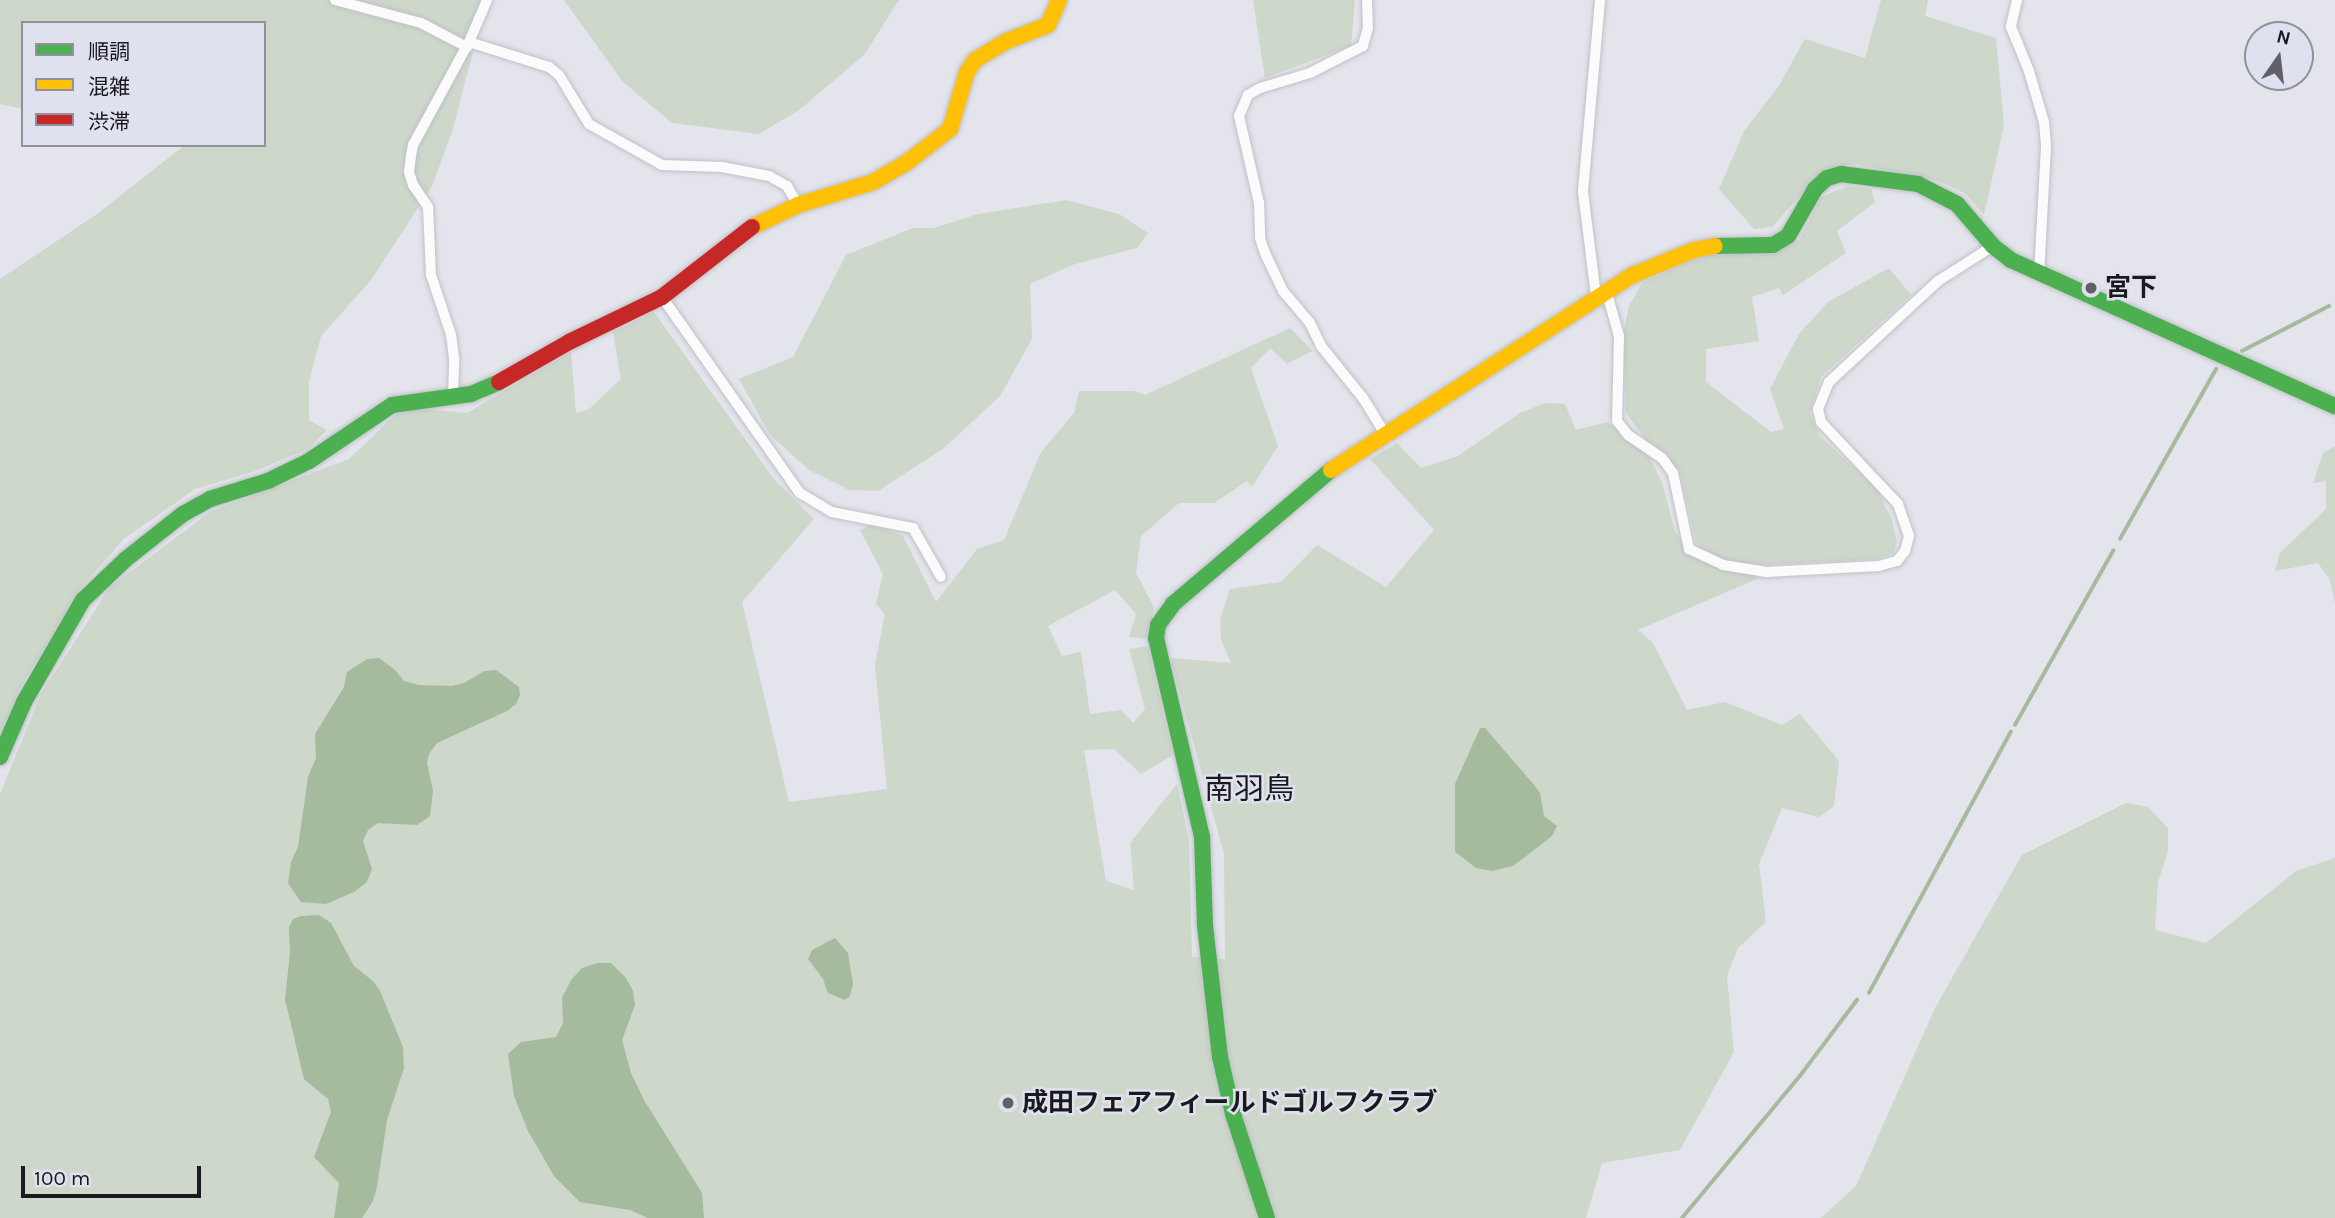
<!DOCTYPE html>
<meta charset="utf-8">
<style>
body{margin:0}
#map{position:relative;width:2335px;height:1218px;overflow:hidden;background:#e4e4ec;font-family:Karla,"Noto Sans JP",sans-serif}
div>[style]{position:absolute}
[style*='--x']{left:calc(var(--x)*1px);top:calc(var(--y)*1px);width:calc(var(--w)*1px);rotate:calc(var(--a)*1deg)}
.green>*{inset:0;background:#cdd7ca}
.water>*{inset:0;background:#a6ba9d}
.stream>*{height:3.5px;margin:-1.75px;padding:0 1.75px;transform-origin:1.75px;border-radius:1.75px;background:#a6ba9d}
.roads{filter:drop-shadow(0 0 2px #c0c0c6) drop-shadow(0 0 2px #c0c0c6)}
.street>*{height:10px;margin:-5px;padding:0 5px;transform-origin:5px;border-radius:5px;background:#fbfbfc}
.fast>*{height:16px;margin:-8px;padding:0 8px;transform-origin:8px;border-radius:8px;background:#4caf50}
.slow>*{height:16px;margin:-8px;padding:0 8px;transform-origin:8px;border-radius:8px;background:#ffc107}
.jam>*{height:16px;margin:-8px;padding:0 8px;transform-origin:8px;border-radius:8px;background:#c62828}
.dots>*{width:19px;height:19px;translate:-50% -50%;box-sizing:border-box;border:4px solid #e0e1ef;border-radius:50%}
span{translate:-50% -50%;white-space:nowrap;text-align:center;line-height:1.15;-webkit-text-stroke:5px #e0e1ef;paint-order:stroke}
.poi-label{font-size:26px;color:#19191e;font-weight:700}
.left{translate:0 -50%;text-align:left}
.quarter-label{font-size:30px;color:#19191e}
.legend{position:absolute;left:21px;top:21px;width:245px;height:126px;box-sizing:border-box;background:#e0e1ef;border:2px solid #90919b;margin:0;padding:9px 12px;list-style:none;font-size:21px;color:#19191e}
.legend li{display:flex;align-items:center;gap:14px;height:35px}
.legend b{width:35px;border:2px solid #90919b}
.north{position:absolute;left:2244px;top:21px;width:70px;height:70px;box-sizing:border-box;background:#e0e1ef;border:2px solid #90919b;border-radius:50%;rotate:14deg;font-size:19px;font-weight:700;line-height:28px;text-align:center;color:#19191e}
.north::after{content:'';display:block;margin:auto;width:24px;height:32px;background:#606066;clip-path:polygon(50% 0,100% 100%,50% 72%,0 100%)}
.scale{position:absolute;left:21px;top:1166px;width:180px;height:32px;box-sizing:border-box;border:4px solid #19191e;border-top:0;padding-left:9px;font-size:21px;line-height:24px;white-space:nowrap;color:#19191e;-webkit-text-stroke:5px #e0e1ef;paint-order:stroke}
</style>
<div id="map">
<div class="green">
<div style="clip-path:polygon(0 0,482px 0,474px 48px,452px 132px,432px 186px,371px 280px,321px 336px,309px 381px,309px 420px,327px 430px,308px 449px,255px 471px,195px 489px,124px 539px,78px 591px,19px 690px,0 735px,0 279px,97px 214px,185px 145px,264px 145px,264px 23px,23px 23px,23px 109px,0 104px)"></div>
<div style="clip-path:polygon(564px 0,899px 0,864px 55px,799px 110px,759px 134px,672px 123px,622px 81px)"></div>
<div style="clip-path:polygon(1253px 0,1355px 0,1351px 46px,1265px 78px)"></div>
<div style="clip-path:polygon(1881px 0,1928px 0,1925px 16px,1996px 38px,2004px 125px,1984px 215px,1965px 193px,1935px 180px,1855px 164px,1824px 169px,1772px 227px,1754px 229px,1719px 189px,1744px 131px,1778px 87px,1805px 39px,1865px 58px)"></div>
<div style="clip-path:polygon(1848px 186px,1871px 189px,1875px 202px,1837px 231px,1846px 253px,1783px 295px,1779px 288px,1752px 297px,1759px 341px,1706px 349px,1706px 382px,1771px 432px,1784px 429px,1770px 389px,1799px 334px,1828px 302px,1889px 268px,1911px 295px,1821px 377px,1810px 413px,1820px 436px,1877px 489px,1892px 520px,1897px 542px,1893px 553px,1877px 559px,1763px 565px,1721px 560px,1703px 553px,1696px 541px,1681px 477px,1670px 459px,1647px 442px,1626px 413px,1623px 335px,1629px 306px,1642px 283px,1685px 263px,1716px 252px,1782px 249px,1800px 239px,1821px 197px)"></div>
<div style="clip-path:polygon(1067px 200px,1119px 214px,1148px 233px,1137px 248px,1075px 264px,1030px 284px,1032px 339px,1000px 396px,944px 448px,878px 491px,849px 490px,809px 470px,770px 435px,739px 379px,793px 357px,846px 255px,913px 228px,934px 228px,978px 214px)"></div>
<div style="clip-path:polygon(654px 312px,773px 478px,814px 519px,742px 602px,789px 802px,887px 789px,875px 665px,885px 614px,876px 604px,883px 574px,860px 530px,873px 524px,903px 536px,936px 602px,977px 549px,1004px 540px,1041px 452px,1074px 413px,1079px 391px,1134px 391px,1145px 395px,1290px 328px,1313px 351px,1287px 364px,1270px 348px,1251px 368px,1278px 446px,1252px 487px,1247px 481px,1214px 503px,1179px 503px,1141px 536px,1136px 573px,1154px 607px,1148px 639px,1129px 637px,1136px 614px,1115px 590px,1048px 626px,1062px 656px,1081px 652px,1090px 714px,1121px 710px,1133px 723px,1145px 709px,1129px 649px,1148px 646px,1173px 755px,1141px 774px,1114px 749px,1084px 750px,1106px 881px,1134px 890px,1130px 843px,1177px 784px,1189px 839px,1192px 957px,1225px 959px,1224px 854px,1170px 658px,1231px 663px,1221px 639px,1220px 619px,1230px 589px,1281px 582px,1317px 545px,1386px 587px,1434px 530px,1370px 459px,1397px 443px,1421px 468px,1458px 456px,1520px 413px,1545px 403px,1565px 404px,1576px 430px,1608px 422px,1648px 455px,1662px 482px,1675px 532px,1692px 554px,1753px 573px,1759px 578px,1638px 630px,1653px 643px,1687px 710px,1725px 702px,1782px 725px,1800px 714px,1839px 761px,1834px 806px,1819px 817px,1782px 808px,1759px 864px,1766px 922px,1738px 948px,1727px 976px,1734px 1052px,1680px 1150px,1602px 1163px,1586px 1218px,0 1218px,0 794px,41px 694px,110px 587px,210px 512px,349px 459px,395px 415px,413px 408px,467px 413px,571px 352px,576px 413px,588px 410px,621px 379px,613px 332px)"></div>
<div style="clip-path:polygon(2335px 446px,2335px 603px,2330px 580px,2318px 563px,2275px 571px,2280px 553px,2326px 509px,2326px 481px,2313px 483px,2323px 453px)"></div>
<div style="clip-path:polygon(2126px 803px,2148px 807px,2168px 828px,2168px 851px,2158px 882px,2155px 930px,2206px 943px,2296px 871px,2335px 858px,2335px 1218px,1821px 1218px,1856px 1186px,1935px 1008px,2022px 855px)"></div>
</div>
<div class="water">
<div style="clip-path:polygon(379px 658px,395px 670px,404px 681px,419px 685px,452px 686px,464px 683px,484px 671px,496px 670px,519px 687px,520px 695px,516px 704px,507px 711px,437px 743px,429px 754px,427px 763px,433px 791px,430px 816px,417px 825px,378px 823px,368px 830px,363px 841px,372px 869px,367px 882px,354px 892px,326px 904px,301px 902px,288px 883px,291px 862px,298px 847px,308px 777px,316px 758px,315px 734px,344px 687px,347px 672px,367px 659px)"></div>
<div style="clip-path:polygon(1480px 728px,1485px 728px,1535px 786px,1540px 793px,1544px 816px,1557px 826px,1552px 836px,1525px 857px,1513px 866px,1492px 871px,1476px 868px,1455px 852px,1455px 784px)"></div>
<div style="clip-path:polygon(319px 915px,331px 923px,354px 966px,374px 982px,380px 991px,403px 1047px,404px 1068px,387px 1120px,377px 1187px,373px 1201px,362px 1218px,334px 1218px,339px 1183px,314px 1157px,331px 1112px,328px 1099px,304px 1079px,285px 999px,290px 953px,289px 927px,293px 919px,301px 916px)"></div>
<div style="clip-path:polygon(835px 938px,848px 953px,853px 984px,850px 996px,845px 1000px,828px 993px,823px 979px,808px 959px,812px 950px)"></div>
<div style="clip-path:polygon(597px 963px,611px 963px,626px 978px,633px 991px,635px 1005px,622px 1040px,631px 1073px,644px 1100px,702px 1193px,704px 1218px,648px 1218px,630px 1210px,580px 1202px,554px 1176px,528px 1131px,514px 1096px,508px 1054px,521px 1042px,556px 1037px,563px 1023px,562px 998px,571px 980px,582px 968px)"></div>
</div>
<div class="stream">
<div style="--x:2242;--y:351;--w:98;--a:-27.3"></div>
<div style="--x:2120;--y:539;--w:195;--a:-60.5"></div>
<div style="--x:2015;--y:725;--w:200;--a:-60.6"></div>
<div style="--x:1869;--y:993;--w:297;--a:-61.5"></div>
<div style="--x:1682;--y:1218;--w:185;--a:-50.3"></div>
<div style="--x:1800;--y:1076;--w:95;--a:-53.1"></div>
</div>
<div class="roads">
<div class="street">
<div style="--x:335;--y:0;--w:89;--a:15"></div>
<div style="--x:421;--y:23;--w:52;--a:27.6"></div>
<div style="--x:1367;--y:0;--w:28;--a:88"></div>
<div style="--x:1368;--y:28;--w:19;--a:106"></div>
<div style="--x:1363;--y:46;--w:59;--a:153"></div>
<div style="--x:1310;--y:73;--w:52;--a:163.3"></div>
<div style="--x:1260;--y:88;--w:14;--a:150"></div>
<div style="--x:1248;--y:95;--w:23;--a:113"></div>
<div style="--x:1239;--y:116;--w:89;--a:77.1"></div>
<div style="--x:1259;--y:203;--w:35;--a:88"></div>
<div style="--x:1260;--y:238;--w:16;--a:72"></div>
<div style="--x:1265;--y:253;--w:42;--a:64.7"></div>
<div style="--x:1283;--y:291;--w:42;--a:49.8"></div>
<div style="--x:1310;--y:323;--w:25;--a:64"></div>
<div style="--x:1321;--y:346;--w:67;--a:51.1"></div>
<div style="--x:1363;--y:398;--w:46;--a:58.4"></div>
<div style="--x:2017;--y:0;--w:28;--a:103"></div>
<div style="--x:2011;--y:27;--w:48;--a:67.8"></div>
<div style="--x:2029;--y:71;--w:53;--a:73.6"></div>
<div style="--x:2044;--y:122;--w:24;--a:85"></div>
<div style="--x:2046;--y:146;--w:128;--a:93.1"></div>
<div style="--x:469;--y:42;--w:84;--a:17.4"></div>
<div style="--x:549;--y:67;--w:13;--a:39"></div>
<div style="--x:559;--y:75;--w:57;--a:58.5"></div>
<div style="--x:589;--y:124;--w:84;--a:29.3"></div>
<div style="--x:662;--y:165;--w:60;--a:1.9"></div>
<div style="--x:722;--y:167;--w:48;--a:10.8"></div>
<div style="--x:769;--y:176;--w:21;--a:29"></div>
<div style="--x:787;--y:186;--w:22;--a:60"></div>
<div style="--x:1606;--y:290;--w:48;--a:74.2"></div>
<div style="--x:1619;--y:336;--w:85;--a:91.3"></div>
<div style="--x:1617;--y:421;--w:18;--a:52"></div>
<div style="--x:1628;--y:435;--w:41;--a:34.1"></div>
<div style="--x:1662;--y:458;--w:19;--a:54"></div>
<div style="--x:1673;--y:473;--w:78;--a:78.1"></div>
<div style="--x:1689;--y:549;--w:38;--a:25"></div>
<div style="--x:1723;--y:565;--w:44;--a:9.2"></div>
<div style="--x:1766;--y:572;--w:113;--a:-3"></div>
<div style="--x:1879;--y:566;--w:19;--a:-16"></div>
<div style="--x:1897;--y:561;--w:13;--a:-51"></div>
<div style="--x:1905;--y:551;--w:16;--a:-75"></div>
<div style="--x:1909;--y:536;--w:34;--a:-109"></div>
<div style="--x:1898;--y:504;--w:112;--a:-133.2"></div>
<div style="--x:1821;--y:422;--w:13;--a:-103"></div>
<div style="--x:1818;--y:409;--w:29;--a:-68"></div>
<div style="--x:1829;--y:382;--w:149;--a:-42.8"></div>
<div style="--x:1938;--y:281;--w:65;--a:-32.5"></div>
<div style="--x:1596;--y:296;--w:106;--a:-97.1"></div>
<div style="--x:1583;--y:191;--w:192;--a:-84.9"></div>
<div style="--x:662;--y:297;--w:240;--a:54.9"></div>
<div style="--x:800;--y:493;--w:37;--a:31"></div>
<div style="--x:832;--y:512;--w:83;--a:11.2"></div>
<div style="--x:913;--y:528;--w:56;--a:60.3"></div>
<div style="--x:453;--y:396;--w:38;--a:-88"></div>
<div style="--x:454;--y:358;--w:23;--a:-97"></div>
<div style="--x:451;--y:335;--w:63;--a:-108.4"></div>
<div style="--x:431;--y:275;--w:68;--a:-92.5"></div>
<div style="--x:428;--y:207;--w:27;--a:-124"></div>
<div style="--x:413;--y:185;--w:14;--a:-107"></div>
<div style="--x:409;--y:172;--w:16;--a:-83"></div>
<div style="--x:411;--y:156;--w:11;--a:-80"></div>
<div style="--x:413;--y:145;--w:117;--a:-61.5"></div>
<div style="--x:469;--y:42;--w:46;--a:-66.8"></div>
</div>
<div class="fast">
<div style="--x:1715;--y:246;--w:58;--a:-1"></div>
<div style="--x:1773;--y:245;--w:17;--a:-31"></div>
<div style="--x:1788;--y:236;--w:54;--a:-60.1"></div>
<div style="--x:1815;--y:189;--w:16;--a:-43"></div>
<div style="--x:1827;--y:178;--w:15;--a:-16"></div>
<div style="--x:1841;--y:174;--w:78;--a:7.4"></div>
<div style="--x:1918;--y:184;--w:44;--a:27.1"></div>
<div style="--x:1957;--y:204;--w:55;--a:49.4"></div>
<div style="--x:1993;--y:246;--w:23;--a:38"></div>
<div style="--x:2011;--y:260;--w:355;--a:24.3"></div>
<div style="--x:0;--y:757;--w:60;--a:-66.4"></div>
<div style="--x:24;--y:702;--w:118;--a:-60"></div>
<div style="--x:83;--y:600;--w:59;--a:-43.6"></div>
<div style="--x:126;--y:559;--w:73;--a:-38.3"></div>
<div style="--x:183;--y:514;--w:31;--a:-29"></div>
<div style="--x:210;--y:499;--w:61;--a:-17.2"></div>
<div style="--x:268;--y:481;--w:46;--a:-26"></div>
<div style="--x:309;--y:461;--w:100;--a:-34"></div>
<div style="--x:392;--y:405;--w:80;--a:-7.9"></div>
<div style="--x:471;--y:394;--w:30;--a:-23"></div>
<div style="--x:1267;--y:1218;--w:109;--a:-108.1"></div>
<div style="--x:1233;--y:1114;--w:58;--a:-102.8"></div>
<div style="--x:1220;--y:1057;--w:132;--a:-96.5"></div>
<div style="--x:1205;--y:926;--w:89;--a:-91.9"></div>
<div style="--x:1202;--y:837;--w:204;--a:-103"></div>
<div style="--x:1156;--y:638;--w:13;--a:-81"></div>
<div style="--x:1158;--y:625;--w:26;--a:-54"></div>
<div style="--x:1173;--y:604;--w:207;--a:-40.3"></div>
</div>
<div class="slow">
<div style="--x:752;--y:227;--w:51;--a:-25.6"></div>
<div style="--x:798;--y:205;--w:78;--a:-17"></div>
<div style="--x:873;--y:182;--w:38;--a:-30"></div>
<div style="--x:906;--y:163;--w:56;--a:-37.7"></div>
<div style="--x:950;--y:129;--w:59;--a:-73.4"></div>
<div style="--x:967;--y:72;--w:14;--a:-56"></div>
<div style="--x:975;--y:60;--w:37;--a:-31"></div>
<div style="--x:1007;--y:41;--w:44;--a:-21.3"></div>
<div style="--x:1048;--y:25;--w:27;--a:-66"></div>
<div style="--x:1331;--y:470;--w:359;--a:-32.9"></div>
<div style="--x:1633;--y:275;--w:66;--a:-22.3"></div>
<div style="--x:1694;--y:250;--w:21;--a:-11"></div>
</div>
<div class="jam">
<div style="--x:499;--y:382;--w:81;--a:-29.7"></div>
<div style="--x:569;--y:342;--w:103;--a:-25.8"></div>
<div style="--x:662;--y:297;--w:114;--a:-37.9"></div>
</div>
</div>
<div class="dots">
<div style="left:2091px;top:288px;background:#606066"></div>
<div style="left:1008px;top:1103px;background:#606066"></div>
</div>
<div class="poi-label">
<span class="left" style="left:2105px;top:288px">宮下</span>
<span class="left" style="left:1022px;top:1103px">成田フェアフィールドゴルフクラブ</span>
</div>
<div class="quarter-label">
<span style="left:1249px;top:789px">南羽鳥</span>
</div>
<ul class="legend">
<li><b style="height:9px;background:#4caf50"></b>順調</li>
<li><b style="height:9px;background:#ffc107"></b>混雑</li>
<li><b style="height:9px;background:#c62828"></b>渋滞</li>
</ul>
<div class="north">N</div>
<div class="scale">100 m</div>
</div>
